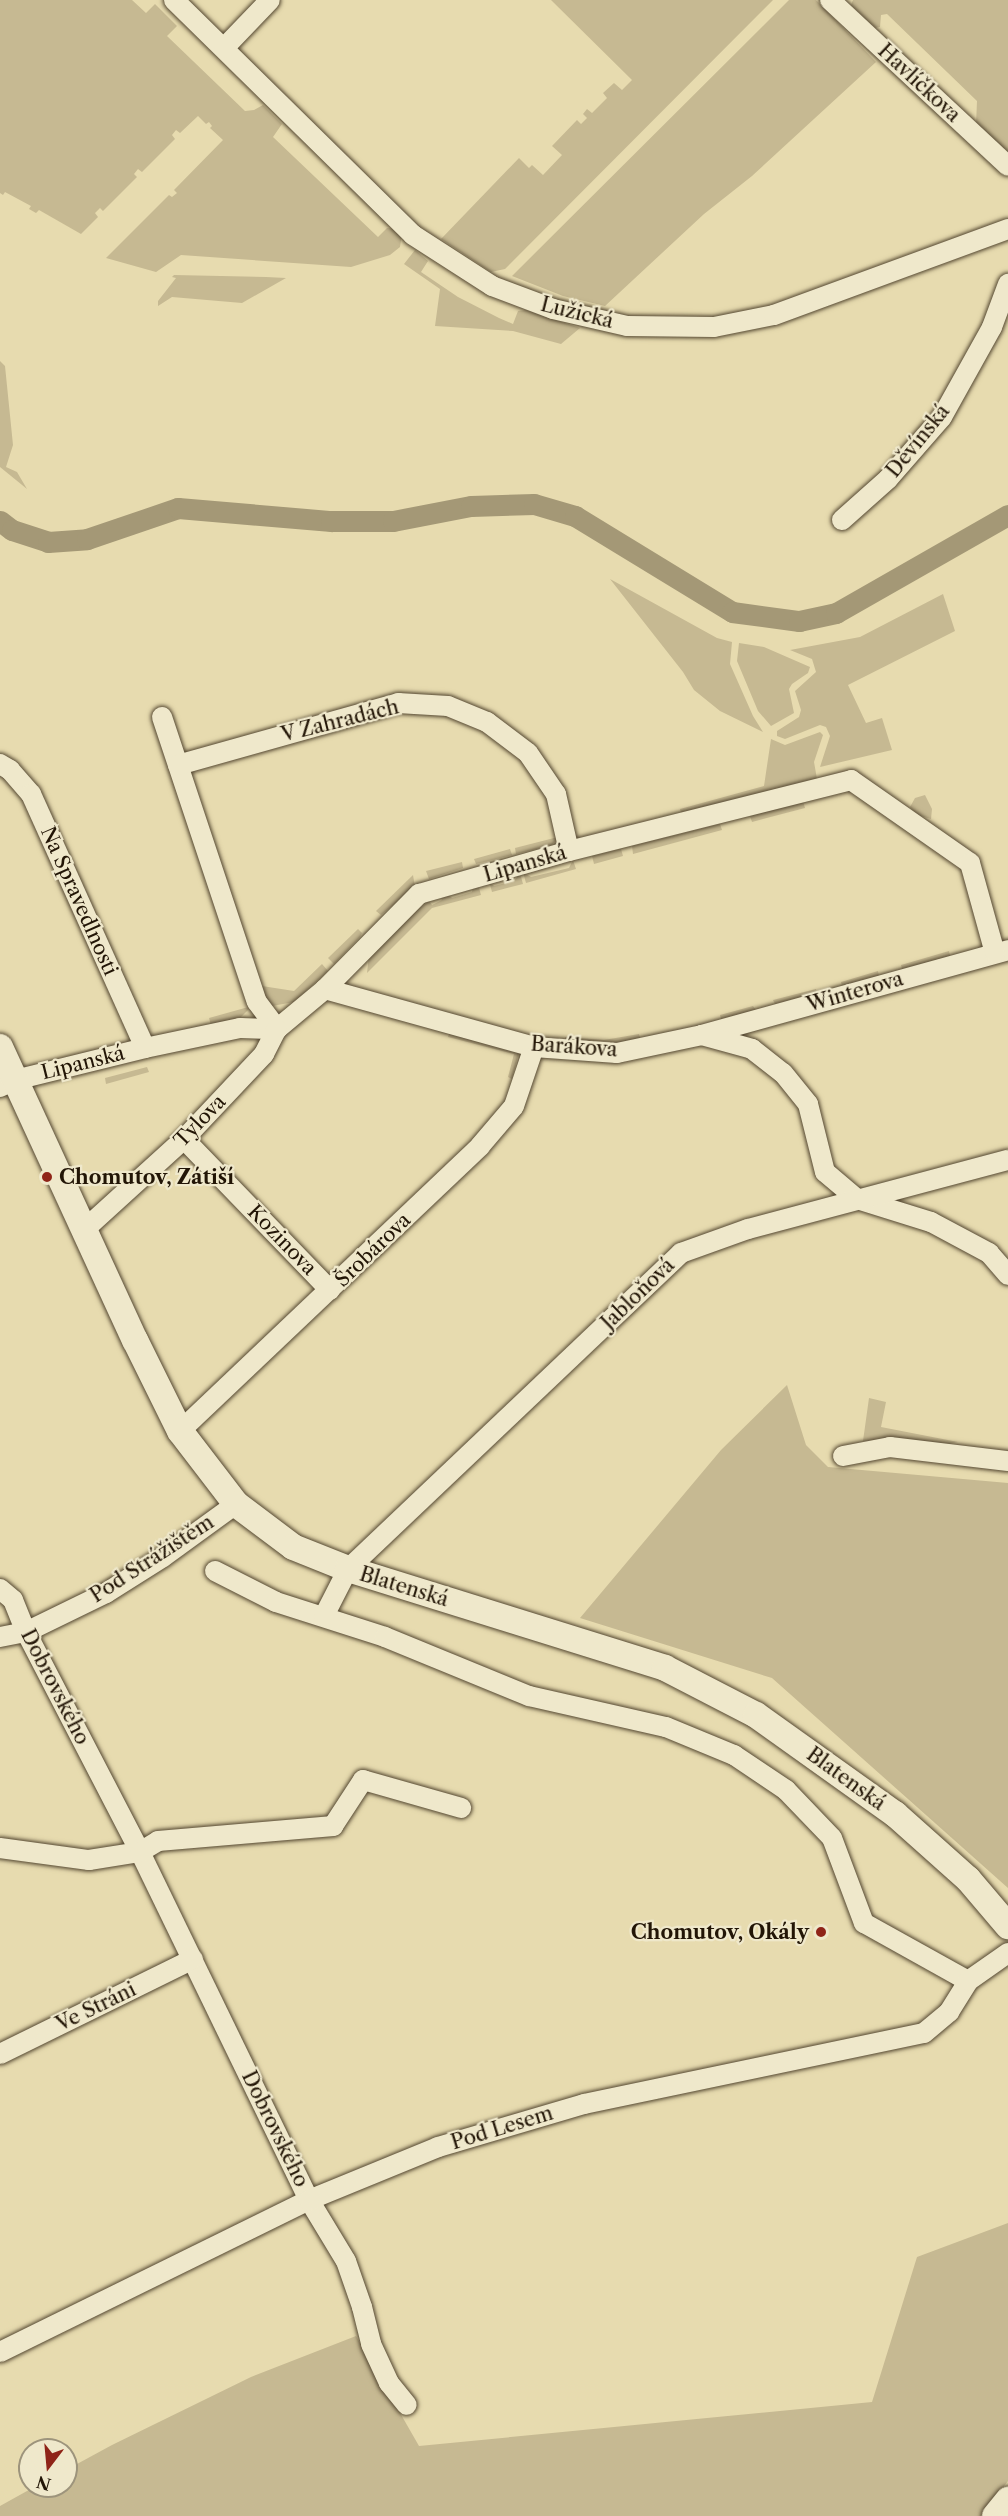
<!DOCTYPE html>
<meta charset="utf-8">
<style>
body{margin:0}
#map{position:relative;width:1008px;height:2516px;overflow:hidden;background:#e7dbaf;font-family:"Libre Caslon Text",serif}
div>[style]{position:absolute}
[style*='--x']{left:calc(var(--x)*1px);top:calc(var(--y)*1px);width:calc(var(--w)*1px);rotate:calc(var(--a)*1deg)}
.green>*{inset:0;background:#c6b992}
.canal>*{height:21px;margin:-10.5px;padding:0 10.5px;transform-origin:10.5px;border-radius:10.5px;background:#a49876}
.roads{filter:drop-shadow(0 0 2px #534630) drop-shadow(0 0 2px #534630)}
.minor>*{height:20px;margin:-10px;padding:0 10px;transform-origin:10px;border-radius:10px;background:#efe8cb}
.tertiary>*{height:26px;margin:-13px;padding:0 13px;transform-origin:13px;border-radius:13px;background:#efe8cb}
.dots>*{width:16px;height:16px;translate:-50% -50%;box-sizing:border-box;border:3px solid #efe8cb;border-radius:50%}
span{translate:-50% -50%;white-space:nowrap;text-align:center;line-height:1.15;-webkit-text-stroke:4.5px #efe8cb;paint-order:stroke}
.street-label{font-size:20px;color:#221506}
.poi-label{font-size:20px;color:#221506;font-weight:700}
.left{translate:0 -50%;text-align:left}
.right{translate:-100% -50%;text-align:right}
.north{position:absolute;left:18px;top:2438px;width:60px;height:60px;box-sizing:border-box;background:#efe8cb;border:2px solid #9d947c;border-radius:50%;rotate:196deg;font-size:16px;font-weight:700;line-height:24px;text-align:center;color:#221506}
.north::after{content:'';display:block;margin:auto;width:21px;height:27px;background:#8f2418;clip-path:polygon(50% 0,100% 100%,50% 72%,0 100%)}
</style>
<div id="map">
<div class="green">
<div style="clip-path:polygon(0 0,132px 0,146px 13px,155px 4px,177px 26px,167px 36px,245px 111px,254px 110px,263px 105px,282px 124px,273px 137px,378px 237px,387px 228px,396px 229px,402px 234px,400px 247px,390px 255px,351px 267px,181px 255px,156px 272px,106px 258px,169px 195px,172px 197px,177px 193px,174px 190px,223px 140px,210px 128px,212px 126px,209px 122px,206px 124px,198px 116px,180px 133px,176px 130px,172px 135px,175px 139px,142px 172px,138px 169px,134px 174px,137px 177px,103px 211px,100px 208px,95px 213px,98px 217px,81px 234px,39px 210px,36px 213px,29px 209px,31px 206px,5px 192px,3px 195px,0 193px)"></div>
<div style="clip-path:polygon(551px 0,773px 0,505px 269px,491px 272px,441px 239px,519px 158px,529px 168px,532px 165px,543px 175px,562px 155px,552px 146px,577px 120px,581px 124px,587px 118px,583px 114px,587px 109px,592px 113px,607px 98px,603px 93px,614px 83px,622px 90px,632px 80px)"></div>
<div style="clip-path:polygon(789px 0,816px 0,876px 62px,752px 176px,704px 214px,605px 306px,563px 296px,512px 276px)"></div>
<div style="clip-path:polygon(853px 0,1008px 0,1008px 156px,976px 125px,977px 101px,887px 14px,881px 15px,880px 27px,875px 28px,851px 5px)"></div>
<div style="clip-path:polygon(415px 250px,428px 261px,421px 272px,458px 297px,499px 318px,513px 324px,518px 311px,526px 310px,580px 328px,561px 344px,513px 331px,435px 326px,440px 289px,404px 264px)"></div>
<div style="clip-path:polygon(174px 275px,266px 277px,286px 278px,242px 303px,172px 297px,158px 306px,158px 301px,176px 278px,172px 277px)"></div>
<div style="clip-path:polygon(0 361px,5px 366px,13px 445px,6px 467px,17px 472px,27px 489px,0 467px)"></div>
<div style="clip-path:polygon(610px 579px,717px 638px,732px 642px,730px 664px,753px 716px,763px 732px,720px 711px,694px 690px,683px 672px)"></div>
<div style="clip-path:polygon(943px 594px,955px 631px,848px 685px,866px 723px,882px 718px,892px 750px,820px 767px,830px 736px,826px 727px,820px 725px,785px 739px,777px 736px,777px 731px,799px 717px,801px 710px,795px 691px,816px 672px,812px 659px,790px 650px,860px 637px)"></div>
<div style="clip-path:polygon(739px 643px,764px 647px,810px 667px,808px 673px,792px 684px,789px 689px,794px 713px,771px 726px,758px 711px,737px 661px)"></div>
<div style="clip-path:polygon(820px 732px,823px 735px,814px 762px,817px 779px,682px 816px,680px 809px,764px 786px,771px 739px,785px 745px)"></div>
<div style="clip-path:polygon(925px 795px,932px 809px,931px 819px,917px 815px,910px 807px,915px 798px)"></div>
<div style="clip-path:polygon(803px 801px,805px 808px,752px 822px,750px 816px)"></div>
<div style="clip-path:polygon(720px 824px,722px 830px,633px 854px,632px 846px)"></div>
<div style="clip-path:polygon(558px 837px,552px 845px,516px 854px,515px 848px)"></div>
<div style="clip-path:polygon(510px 849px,512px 855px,476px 864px,474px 859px)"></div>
<div style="clip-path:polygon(621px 849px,623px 856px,594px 864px,592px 856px)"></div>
<div style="clip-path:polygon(573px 860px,576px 869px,526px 883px,523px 872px,531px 877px,569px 868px)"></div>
<div style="clip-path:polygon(462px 862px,463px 868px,429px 879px,426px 871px)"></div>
<div style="clip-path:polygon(520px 873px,523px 884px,492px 892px,489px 881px,494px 886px,514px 881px)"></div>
<div style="clip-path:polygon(413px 875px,415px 887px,381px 915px,376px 911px)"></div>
<div style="clip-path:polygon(474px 884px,478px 884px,481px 895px,432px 908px,367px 973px,369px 956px,403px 921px,429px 901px,432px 905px,442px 900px,440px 895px,447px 893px,452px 898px,472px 892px)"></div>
<div style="clip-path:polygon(358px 929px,362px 933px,360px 937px,334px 964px,328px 958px)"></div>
<div style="clip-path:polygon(949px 951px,950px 956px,902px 969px,901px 965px)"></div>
<div style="clip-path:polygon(322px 964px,328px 971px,294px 1002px,272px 1006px,264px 1000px,262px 986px,294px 991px)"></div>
<div style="clip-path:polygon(878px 971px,879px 976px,842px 986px,841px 982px)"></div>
<div style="clip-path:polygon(816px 989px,817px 993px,775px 1004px,773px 1000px)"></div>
<div style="clip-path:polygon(252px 1006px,241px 1017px,211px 1025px,209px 1018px)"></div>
<div style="clip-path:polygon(753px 1006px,756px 1010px,721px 1019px,720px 1015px)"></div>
<div style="clip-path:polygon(450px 1031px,519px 1052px,512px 1079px,508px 1077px,514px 1054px,448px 1037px)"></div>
<div style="clip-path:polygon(639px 1034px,641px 1041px,621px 1049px,612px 1042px,565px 1041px,565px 1037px,604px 1040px)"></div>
<div style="clip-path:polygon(147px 1067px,149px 1072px,106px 1084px,105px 1078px)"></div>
<div style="clip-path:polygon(787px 1385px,806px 1445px,828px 1467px,1008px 1483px,1008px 1888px,772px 1678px,580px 1618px,721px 1450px)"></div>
<div style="clip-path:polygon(869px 1398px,886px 1402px,881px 1427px,958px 1442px,923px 1449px,889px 1442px,863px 1441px)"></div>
<div style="clip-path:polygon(1008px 2223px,1008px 2481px,981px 2516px,0 2516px,0 2506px,36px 2486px,66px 2486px,66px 2470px,112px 2445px,251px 2377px,356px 2336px,419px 2446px,872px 2402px,917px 2257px)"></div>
</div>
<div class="canal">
<div style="--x:0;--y:521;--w:15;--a:37"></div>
<div style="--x:12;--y:530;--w:38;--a:18"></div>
<div style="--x:48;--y:542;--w:39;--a:-4"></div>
<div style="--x:87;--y:539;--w:96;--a:-18.8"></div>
<div style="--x:178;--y:508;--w:154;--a:4.9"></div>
<div style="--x:331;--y:521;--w:62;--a:0"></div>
<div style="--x:393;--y:521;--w:79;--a:-10.9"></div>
<div style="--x:471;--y:506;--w:63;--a:-1.8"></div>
<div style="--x:534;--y:504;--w:43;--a:16.3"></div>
<div style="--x:575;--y:516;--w:184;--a:31.4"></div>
<div style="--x:732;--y:612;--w:68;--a:7.7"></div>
<div style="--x:799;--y:621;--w:38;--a:-12"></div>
<div style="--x:836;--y:613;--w:198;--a:-29.7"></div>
</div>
<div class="roads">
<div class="minor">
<div style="--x:174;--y:0;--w:335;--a:44.5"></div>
<div style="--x:413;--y:235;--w:94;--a:32.8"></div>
<div style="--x:492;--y:286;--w:65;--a:20.7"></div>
<div style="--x:553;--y:309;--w:76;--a:12.9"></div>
<div style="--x:627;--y:326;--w:87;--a:0.7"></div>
<div style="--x:714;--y:327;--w:61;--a:-11.3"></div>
<div style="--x:774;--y:315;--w:249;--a:-20.2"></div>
<div style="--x:830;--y:0;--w:243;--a:43"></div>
<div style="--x:224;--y:48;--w:66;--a:-46.2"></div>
<div style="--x:842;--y:520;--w:62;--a:-41.7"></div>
<div style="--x:888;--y:479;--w:82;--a:-48.9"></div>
<div style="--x:942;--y:417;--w:103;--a:-60.9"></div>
<div style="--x:992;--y:327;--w:46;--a:-69.6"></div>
<div style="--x:162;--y:717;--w:300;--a:71.6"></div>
<div style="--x:257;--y:1002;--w:34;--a:53"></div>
<div style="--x:0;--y:764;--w:12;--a:31"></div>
<div style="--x:10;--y:770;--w:32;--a:49"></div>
<div style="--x:31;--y:794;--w:278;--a:65.8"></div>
<div style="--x:178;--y:765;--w:229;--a:-15.7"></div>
<div style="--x:398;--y:703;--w:50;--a:3.4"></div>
<div style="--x:448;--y:706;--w:42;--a:22.3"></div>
<div style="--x:487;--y:722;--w:51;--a:37.1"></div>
<div style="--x:528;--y:753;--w:50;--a:55.7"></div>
<div style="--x:556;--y:794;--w:58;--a:77.2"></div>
<div style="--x:325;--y:989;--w:217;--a:15.5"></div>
<div style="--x:534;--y:1047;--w:83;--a:4.1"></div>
<div style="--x:617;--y:1053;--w:87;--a:-12"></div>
<div style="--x:702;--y:1035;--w:318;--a:-15.5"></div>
<div style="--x:702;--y:1035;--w:52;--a:15.6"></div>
<div style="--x:752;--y:1049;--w:39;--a:38"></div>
<div style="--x:783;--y:1073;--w:40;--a:51"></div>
<div style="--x:808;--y:1104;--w:70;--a:76"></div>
<div style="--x:825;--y:1172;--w:42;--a:40.2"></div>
<div style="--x:857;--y:1199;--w:77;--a:17.3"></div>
<div style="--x:931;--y:1222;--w:66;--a:28.1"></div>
<div style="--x:989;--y:1253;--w:29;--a:49"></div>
<div style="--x:0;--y:1087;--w:17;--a:-25"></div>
<div style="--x:15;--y:1080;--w:134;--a:-13.8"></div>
<div style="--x:145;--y:1048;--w:97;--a:-11.9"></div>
<div style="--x:240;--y:1028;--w:37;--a:2"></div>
<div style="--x:277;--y:1029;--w:62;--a:-39.8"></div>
<div style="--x:325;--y:989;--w:134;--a:-45.3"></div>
<div style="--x:419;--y:894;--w:156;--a:-16"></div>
<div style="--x:569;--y:851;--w:291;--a:-14.1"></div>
<div style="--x:851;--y:780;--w:145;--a:34.9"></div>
<div style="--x:970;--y:863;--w:93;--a:74.5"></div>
<div style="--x:184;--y:1139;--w:210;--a:46"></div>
<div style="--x:85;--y:1229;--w:134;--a:-42.3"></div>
<div style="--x:184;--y:1139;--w:117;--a:-46.7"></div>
<div style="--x:264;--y:1054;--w:28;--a:-63"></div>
<div style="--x:180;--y:1431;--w:414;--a:-43.5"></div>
<div style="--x:480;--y:1146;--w:52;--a:-49.6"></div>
<div style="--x:514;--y:1106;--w:62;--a:-71.3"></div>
<div style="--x:843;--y:1456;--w:48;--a:-10.8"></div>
<div style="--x:890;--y:1447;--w:119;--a:6.8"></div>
<div style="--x:215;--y:1571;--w:68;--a:26.9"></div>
<div style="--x:276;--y:1602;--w:114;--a:17.8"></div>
<div style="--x:385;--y:1637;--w:156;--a:22.3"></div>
<div style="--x:529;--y:1696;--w:140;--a:12.8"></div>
<div style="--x:666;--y:1727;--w:74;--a:22.4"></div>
<div style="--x:734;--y:1755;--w:63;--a:33.9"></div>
<div style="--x:786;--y:1790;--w:66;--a:46.2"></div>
<div style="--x:832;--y:1838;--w:91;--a:69.4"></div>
<div style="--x:864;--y:1923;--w:119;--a:29.1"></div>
<div style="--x:0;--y:1589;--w:17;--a:40"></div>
<div style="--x:13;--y:1600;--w:35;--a:68"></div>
<div style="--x:26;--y:1632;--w:248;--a:62.6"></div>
<div style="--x:140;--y:1852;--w:387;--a:64.1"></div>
<div style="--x:309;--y:2200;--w:71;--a:58.8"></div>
<div style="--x:346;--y:2261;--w:49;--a:70.8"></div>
<div style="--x:362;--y:2307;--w:38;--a:76"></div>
<div style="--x:371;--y:2344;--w:43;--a:65.2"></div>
<div style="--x:389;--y:2383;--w:28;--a:51"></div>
<div style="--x:324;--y:1616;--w:53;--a:-62.9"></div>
<div style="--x:348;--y:1569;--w:459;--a:-43.5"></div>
<div style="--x:681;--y:1253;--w:71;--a:-19.7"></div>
<div style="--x:748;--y:1229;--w:269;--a:-14.9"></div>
<div style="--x:0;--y:1637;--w:26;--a:-11"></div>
<div style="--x:26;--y:1632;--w:89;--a:-26"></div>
<div style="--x:106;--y:1593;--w:67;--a:-32.3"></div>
<div style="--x:163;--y:1557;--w:90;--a:-36"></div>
<div style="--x:0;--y:1848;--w:90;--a:7.7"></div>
<div style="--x:89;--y:1860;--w:52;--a:-8.9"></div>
<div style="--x:140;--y:1852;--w:21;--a:-31"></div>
<div style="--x:158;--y:1841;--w:176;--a:-4.9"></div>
<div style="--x:333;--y:1826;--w:55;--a:-56.9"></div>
<div style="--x:363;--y:1780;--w:102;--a:15.9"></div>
<div style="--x:0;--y:2054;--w:215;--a:-26.2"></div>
<div style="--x:0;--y:2352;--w:344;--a:-26.2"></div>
<div style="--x:309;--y:2200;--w:139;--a:-22.3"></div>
<div style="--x:438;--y:2147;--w:152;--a:-16.4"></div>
<div style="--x:584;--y:2104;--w:347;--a:-11.8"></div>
<div style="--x:924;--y:2033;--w:33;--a:-40"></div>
<div style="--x:949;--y:2012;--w:36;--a:-58"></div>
<div style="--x:968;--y:1981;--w:49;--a:-35"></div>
</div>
<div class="tertiary">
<div style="--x:0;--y:1047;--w:323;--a:65.3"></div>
<div style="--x:135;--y:1340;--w:102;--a:63.7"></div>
<div style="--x:180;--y:1431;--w:92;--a:52.5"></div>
<div style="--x:236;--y:1504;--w:71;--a:37"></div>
<div style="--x:293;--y:1547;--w:59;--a:21.8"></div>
<div style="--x:348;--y:1569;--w:332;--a:17.3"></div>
<div style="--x:665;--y:1668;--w:102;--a:27.3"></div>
<div style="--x:756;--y:1715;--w:171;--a:35.5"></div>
<div style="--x:895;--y:1814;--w:98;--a:41.7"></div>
<div style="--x:968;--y:1879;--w:62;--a:49.6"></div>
<div style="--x:995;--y:2516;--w:21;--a:-51"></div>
</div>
</div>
<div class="dots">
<div style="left:47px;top:1177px;background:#8f2418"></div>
<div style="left:821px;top:1932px;background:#8f2418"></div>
</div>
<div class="street-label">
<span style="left:919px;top:83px;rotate:43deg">Havlíčkova</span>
<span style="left:577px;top:313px;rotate:14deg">Lužická</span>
<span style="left:918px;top:441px;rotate:-51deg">Děvínská</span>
<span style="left:340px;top:721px;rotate:-14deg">V Zahradách</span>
<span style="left:525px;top:864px;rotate:-16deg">Lipanská</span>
<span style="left:79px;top:901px;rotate:66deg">Na Spravedlnosti</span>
<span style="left:855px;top:992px;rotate:-16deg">Winterova</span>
<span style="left:574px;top:1047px;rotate:4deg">Barákova</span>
<span style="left:83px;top:1063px;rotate:-14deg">Lipanská</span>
<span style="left:200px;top:1121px;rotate:-46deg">Tylova</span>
<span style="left:282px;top:1240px;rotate:46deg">Kozinova</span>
<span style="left:373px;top:1250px;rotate:-44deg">Šrobárova</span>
<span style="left:638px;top:1294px;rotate:-44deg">Jabloňová</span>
<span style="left:152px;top:1559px;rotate:-33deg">Pod Strážištěm</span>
<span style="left:404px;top:1587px;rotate:17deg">Blatenská</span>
<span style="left:55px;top:1687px;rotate:63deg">Dobrovského</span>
<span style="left:846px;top:1779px;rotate:36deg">Blatenská</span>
<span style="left:96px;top:2007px;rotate:-26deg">Ve Stráni</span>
<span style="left:502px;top:2128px;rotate:-17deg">Pod Lesem</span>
<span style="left:275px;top:2129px;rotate:64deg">Dobrovského</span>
</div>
<div class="poi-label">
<span class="left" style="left:59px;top:1177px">Chomutov, Zátiší</span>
<span class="right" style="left:809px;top:1932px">Chomutov, Okály</span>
</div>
<div class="north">N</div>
</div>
